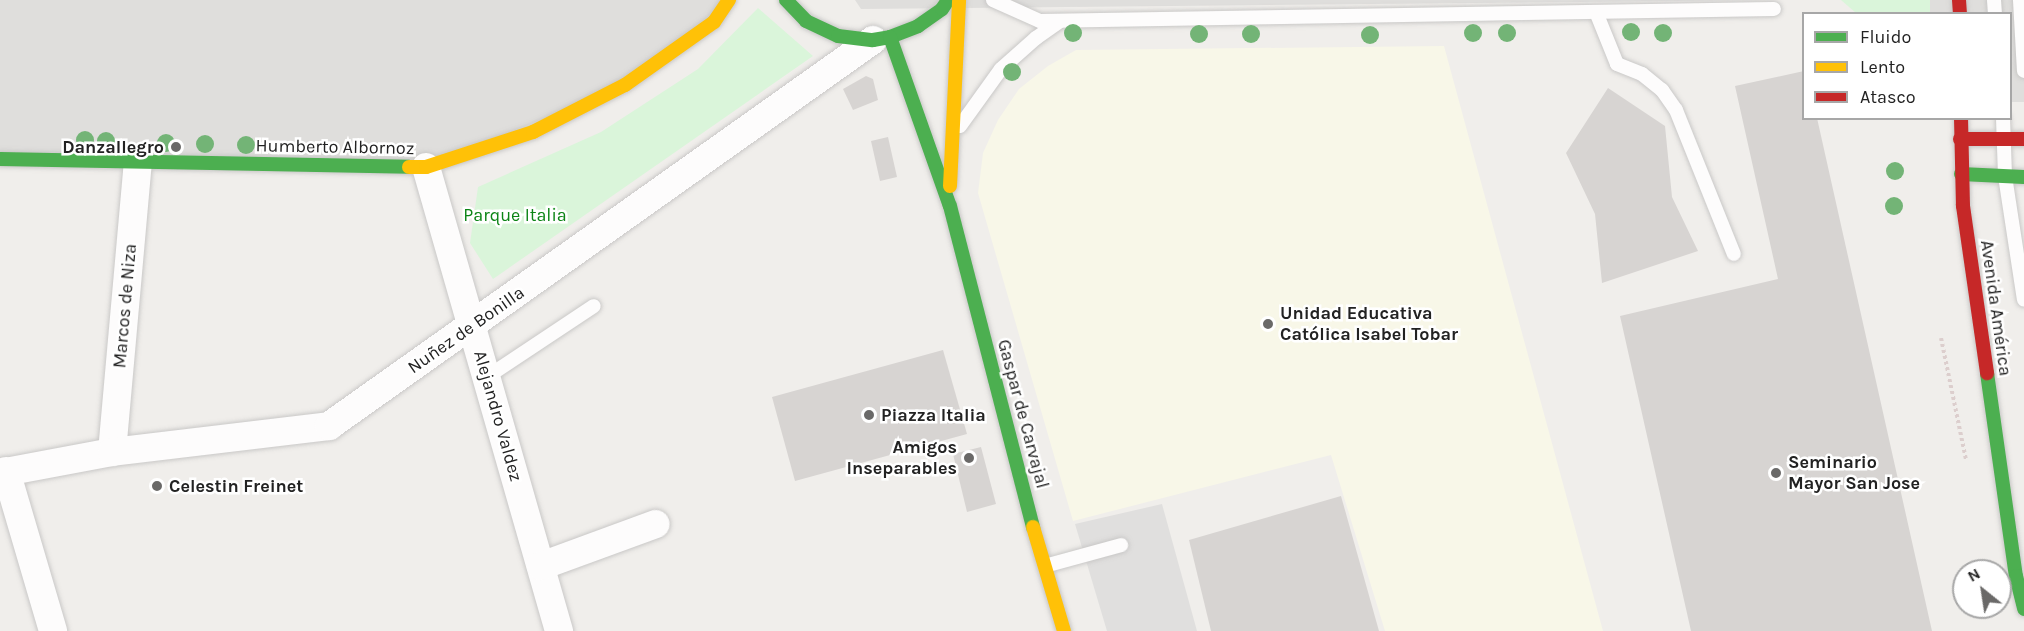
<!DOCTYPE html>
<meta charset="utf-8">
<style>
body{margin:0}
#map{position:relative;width:2024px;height:631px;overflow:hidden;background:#f0eeeb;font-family:Karla,sans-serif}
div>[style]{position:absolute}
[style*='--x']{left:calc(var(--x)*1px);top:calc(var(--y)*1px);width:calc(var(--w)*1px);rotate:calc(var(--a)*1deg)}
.residential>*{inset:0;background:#dfdedc}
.education>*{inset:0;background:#f8f7e8}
.park>*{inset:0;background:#daf5da}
.parking>*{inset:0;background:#e0dfde}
.building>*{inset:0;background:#d7d4d2}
.path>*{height:4px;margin-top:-2px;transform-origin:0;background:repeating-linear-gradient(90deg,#dccecd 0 3px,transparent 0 6px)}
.roads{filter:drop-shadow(0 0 2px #c9c8c7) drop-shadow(0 0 2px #c9c8c7)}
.lane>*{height:14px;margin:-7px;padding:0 7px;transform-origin:7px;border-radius:7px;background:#fdfcfc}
.street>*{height:28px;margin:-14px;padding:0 14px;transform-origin:14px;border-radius:14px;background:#fdfcfc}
.fast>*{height:14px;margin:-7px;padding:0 7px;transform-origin:7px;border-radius:7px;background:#4caf50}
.slow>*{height:14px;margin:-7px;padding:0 7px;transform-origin:7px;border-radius:7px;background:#ffc107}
.jam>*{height:14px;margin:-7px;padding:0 7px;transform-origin:7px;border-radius:7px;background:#c62828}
.trees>*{width:18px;height:18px;margin:-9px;border-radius:50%;background:#73b476}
.dots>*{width:16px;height:16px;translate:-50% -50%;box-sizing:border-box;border:3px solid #fff;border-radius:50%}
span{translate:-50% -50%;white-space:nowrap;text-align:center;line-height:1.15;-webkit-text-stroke:5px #fff;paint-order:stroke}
.poi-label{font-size:18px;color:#222;font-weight:700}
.right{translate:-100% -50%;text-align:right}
.left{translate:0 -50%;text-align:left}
.street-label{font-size:18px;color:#222}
.park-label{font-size:18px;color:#0c8416}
.legend{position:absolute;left:1802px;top:12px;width:210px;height:108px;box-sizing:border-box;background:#fff;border:2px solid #a7a7a7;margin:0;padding:8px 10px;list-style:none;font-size:18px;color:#222}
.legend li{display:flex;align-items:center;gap:12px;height:30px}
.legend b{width:30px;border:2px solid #a7a7a7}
.north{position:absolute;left:1952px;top:559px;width:60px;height:60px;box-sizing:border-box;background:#fff;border:2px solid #a7a7a7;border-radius:50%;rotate:330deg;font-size:16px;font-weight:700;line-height:24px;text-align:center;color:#222}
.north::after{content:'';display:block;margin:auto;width:21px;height:27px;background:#6a6968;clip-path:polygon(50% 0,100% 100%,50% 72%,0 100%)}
</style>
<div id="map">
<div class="residential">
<div style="clip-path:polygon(0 0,729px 0,625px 85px,426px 167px,0 160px)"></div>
<div style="clip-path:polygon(855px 0,1777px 0,861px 9px)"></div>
<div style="clip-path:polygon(1855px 0,2024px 0,2024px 102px,2011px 102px,2010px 14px,1869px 13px)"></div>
</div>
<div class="education">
<div style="clip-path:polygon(1444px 46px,1603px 631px,1385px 631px,1331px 455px,1073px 521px,978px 193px,983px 153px,998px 120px,1019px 89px,1048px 66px,1076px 50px)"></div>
</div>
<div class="park">
<div style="clip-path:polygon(1841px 0,1930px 0,1930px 13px,1856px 13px)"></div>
<div style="clip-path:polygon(758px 8px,813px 56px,493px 279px,470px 243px,478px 187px,601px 132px,698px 69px)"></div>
</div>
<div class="parking">
<div style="clip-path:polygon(1162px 504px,1197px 631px,1107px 631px,1075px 524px)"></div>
</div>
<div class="building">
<div style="clip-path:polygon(1804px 71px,1804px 118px,1817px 118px,1932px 631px,1691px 631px,1620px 316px,1778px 279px,1735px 86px)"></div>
<div style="clip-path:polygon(866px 76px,873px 79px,878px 100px,853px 110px,843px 89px)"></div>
<div style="clip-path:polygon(1608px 88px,1665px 126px,1672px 197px,1698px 251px,1602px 283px,1595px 214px,1566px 153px)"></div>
<div style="clip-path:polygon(888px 137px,897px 177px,880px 181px,871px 141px)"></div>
<div style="clip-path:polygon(943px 350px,967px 434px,795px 481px,772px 397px)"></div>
<div style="clip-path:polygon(981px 447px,996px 504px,967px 512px,953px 454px)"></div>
<div style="clip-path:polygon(1341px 496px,1379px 631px,1211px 631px,1189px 540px)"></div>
</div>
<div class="path">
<div style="--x:1941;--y:338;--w:125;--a:78.4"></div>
</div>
<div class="roads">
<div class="lane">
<div style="--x:993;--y:0;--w:51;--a:24.1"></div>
<div style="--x:1040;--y:21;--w:734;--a:-0.94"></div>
<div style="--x:1994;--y:0;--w:14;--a:86"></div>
<div style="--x:2020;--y:0;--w:71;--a:86.8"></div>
<div style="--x:1596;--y:12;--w:56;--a:68"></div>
<div style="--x:1617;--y:64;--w:27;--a:22"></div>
<div style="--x:1642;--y:74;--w:26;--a:39"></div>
<div style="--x:1662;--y:90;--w:24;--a:55"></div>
<div style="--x:1676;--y:110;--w:155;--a:68.1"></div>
<div style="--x:2003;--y:118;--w:58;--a:88"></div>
<div style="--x:2005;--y:176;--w:125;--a:81.3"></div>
<div style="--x:960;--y:126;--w:70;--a:-54.3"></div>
<div style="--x:1001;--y:69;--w:47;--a:-41.5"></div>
<div style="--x:1036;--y:38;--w:29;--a:-35"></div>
<div style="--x:487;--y:377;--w:128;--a:-33.6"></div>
<div style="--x:1045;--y:566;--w:79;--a:-15.4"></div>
</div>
<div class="street">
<div style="--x:426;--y:167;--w:483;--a:74"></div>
<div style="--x:112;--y:452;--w:292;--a:-84.9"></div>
<div style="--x:6;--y:471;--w:167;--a:73.6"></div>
<div style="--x:0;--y:473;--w:114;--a:-10.6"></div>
<div style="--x:112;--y:452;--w:219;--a:-6.8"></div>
<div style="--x:329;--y:426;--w:667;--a:-35.36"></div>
<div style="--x:541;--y:566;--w:122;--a:-20.1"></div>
</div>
<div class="fast">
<div style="--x:786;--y:0;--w:29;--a:46"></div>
<div style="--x:806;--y:21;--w:35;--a:25"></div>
<div style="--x:838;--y:36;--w:35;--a:7"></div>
<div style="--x:873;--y:40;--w:17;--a:-10"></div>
<div style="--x:890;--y:37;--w:30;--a:-21"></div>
<div style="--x:918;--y:26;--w:29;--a:-35"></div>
<div style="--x:942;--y:9;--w:11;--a:-56"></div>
<div style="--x:890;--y:37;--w:179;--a:70.5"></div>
<div style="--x:950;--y:206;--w:332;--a:75.5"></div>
<div style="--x:0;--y:159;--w:409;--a:1.1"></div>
<div style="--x:1961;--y:174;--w:63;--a:2.7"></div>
<div style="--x:1987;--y:373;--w:205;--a:81.9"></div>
<div style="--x:2016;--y:576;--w:34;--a:76"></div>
</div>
<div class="slow">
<div style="--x:409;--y:167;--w:17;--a:0"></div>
<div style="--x:426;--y:167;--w:113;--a:-18.1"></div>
<div style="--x:533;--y:132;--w:103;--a:-27.1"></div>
<div style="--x:625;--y:85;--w:109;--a:-35.3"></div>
<div style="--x:714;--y:22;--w:27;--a:-56"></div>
<div style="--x:950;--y:186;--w:186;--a:-87.2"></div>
<div style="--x:1033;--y:527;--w:109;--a:73.4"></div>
</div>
<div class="jam">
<div style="--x:1959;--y:0;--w:14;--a:86"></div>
<div style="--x:1961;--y:118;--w:88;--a:88.7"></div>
<div style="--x:1963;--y:206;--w:169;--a:81.8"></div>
<div style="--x:1960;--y:139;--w:64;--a:0"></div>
</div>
</div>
<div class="trees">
<div style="left:1631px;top:32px"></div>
<div style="left:1073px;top:33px"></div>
<div style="left:1473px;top:33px"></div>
<div style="left:1507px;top:33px"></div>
<div style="left:1663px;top:33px"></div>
<div style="left:1199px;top:34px"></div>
<div style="left:1251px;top:34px"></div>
<div style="left:1370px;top:35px"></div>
<div style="left:1012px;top:72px"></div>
<div style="left:85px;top:140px"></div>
<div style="left:106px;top:141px"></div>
<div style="left:166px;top:143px"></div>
<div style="left:205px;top:144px"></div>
<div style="left:246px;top:145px"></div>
<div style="left:1895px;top:171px"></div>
<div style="left:1894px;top:206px"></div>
</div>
<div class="dots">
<div style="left:176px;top:147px;background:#6a6968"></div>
<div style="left:1268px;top:324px;background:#6a6968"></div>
<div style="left:869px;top:415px;background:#6a6968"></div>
<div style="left:969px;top:458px;background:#6a6968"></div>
<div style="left:1776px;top:473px;background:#6a6968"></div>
<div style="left:157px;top:486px;background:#6a6968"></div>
</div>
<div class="poi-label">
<span class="right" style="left:164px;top:147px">Danzallegro</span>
<span class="left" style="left:1280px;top:324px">Unidad Educativa<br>Católica Isabel Tobar</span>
<span class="left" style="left:881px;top:415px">Piazza Italia</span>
<span class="right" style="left:957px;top:458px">Amigos<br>Inseparables</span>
<span class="left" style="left:1788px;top:473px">Seminario<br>Mayor San Jose</span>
<span class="left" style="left:169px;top:486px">Celestin Freinet</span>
</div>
<div class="street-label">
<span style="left:335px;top:147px;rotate:1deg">Humberto Albornoz</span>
<span style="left:125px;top:306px;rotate:-85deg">Marcos de Niza</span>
<span style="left:1996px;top:308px;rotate:82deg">Avenida América</span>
<span style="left:466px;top:330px;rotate:-35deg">Nuñez de Bonilla</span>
<span style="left:1023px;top:414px;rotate:75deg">Gaspar de Carvajal</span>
<span style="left:498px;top:416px;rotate:74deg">Alejandro Valdez</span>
</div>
<div class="park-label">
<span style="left:515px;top:215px">Parque Italia</span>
</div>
<ul class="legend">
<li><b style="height:8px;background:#4caf50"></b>Fluido</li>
<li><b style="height:8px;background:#ffc107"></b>Lento</li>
<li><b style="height:8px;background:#c62828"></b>Atasco</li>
</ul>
<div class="north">N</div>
</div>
